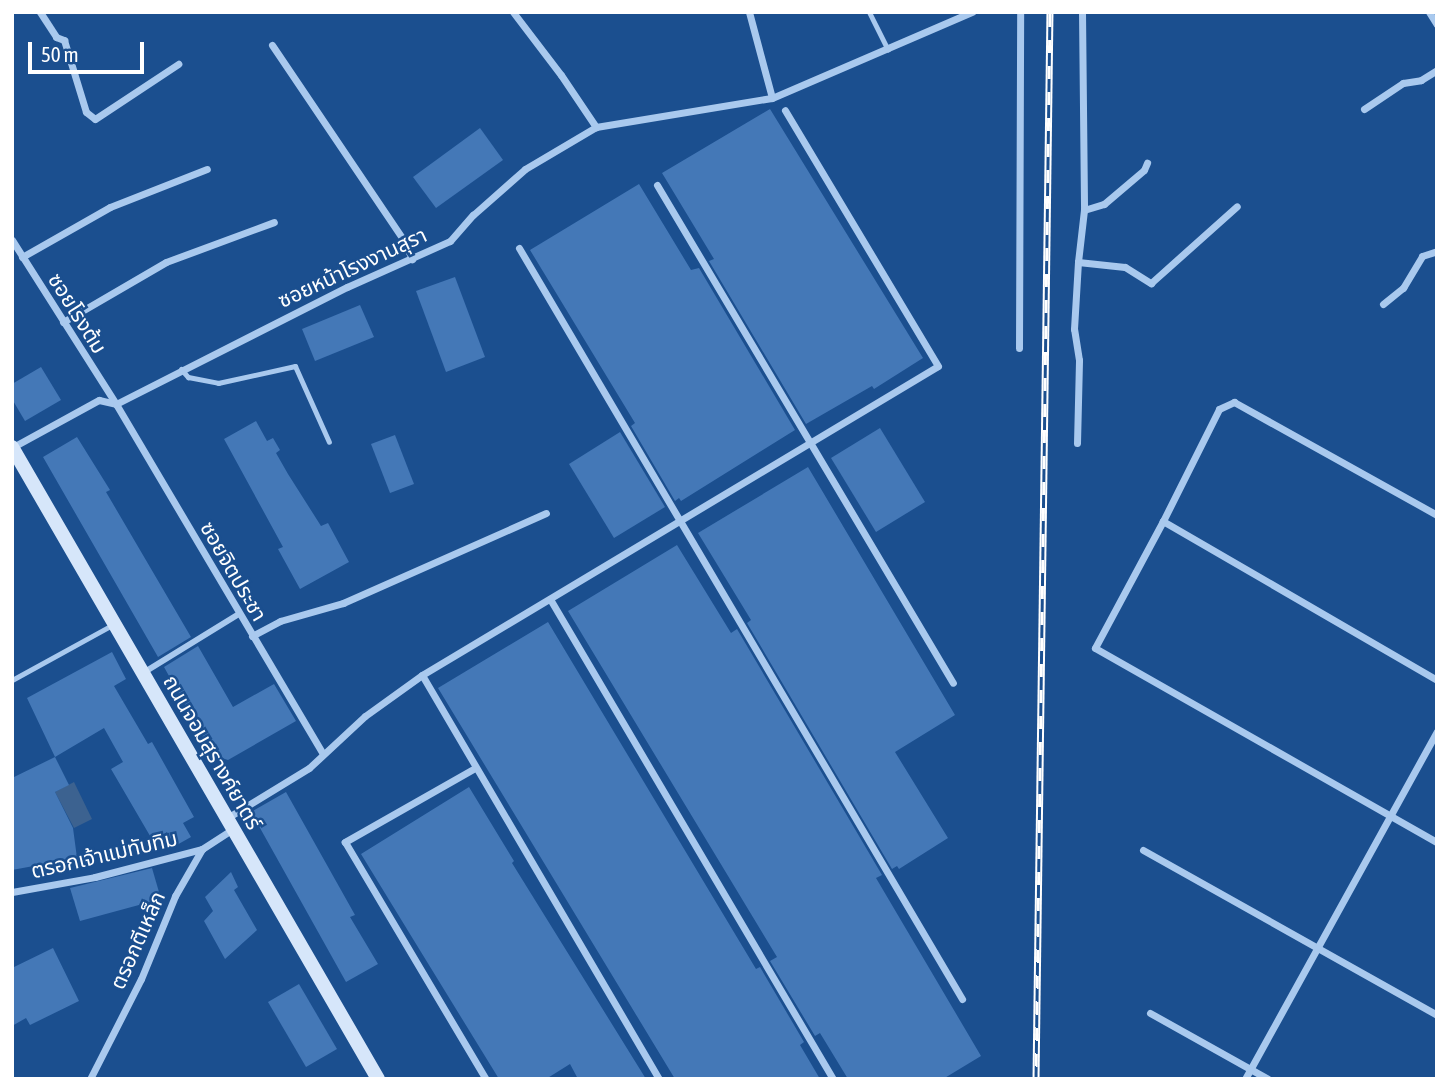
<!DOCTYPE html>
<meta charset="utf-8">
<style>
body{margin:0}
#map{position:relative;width:1449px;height:1091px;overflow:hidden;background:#1b4f8f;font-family:"Asap Condensed","Noto Sans Thai",sans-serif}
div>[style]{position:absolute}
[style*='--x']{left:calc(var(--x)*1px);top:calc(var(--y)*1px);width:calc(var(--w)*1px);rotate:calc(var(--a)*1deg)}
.water>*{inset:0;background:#3c6290}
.building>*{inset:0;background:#4478b7}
.service>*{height:5px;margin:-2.5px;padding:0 2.5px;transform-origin:2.5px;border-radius:2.5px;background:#a9c9ee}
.pedestrian>*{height:6px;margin:-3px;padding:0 3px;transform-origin:3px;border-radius:3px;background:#a9c9ee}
.minor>*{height:7px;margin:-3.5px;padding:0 3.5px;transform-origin:3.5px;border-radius:3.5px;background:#a9c9ee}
.secondary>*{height:14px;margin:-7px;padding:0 7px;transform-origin:7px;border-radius:7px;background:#d6e6fa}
.rail>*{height:7px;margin-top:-3.5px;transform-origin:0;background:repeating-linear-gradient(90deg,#1b4f8f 0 13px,#fff 0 26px);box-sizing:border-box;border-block:2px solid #fff}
span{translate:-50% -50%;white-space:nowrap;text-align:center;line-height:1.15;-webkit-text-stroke:5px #1b4f8f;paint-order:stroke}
.street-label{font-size:21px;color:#fff}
.frame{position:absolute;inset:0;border:14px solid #fff;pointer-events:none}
.scale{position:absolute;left:28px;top:42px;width:116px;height:32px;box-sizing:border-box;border:4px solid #fff;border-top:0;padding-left:9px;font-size:21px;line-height:24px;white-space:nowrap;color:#fff;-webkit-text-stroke:5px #1b4f8f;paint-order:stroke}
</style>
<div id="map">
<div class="water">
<div style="clip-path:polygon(74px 782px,92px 819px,74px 828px,55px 792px)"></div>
</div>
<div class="building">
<div style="clip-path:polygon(770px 109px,923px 358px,874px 389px,872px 386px,806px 424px,709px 261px,714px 259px,662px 173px)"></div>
<div style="clip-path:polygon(480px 128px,503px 160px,436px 208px,413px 177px)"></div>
<div style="clip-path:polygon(639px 184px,691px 270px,699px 268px,795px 430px,681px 501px,679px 498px,675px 501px,631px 426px,635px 423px,530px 250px)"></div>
<div style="clip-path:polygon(455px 277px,485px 357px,446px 372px,416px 291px)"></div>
<div style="clip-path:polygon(360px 305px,374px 337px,315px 361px,302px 329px)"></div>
<div style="clip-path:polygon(41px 367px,61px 400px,25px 421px,12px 399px,12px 384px)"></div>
<div style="clip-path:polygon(256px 421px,267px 441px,273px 438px,280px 450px,276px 453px,288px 474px,321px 526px,328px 523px,349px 562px,300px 589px,278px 549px,283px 547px,224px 439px)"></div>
<div style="clip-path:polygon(880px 428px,925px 502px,876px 532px,831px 458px)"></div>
<div style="clip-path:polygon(620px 432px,665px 507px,614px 538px,569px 464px)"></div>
<div style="clip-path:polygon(395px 435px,414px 484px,390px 493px,371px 444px)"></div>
<div style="clip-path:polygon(77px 437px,110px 490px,106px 492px,191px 637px,158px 657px,43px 457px)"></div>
<div style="clip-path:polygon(808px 467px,955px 715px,895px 752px,948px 838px,899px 869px,897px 866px,892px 869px,747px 623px,751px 620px,698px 533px)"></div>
<div style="clip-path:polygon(677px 545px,731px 633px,737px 629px,882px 875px,876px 878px,981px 1056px,943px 1079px,848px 1079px,820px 1033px,815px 1036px,770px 961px,777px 957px,568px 611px)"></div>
<div style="clip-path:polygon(548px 622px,756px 969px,760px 967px,804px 1042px,800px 1045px,820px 1079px,675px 1079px,438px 688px)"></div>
<div style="clip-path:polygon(198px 646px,233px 707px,274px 684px,296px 721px,228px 760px,213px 755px,164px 667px)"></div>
<div style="clip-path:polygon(112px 652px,126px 679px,114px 686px,148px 744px,152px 742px,194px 817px,183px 823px,191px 837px,175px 846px,167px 832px,153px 841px,111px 769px,123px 762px,104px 728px,55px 757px,27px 698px)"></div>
<div style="clip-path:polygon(55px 757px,69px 785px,55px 792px,73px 828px,77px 858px,12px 870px,12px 778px)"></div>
<div style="clip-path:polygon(469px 787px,514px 861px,512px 863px,646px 1079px,578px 1079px,570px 1064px,546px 1079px,499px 1079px,413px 939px,361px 854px)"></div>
<div style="clip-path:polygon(286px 792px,355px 915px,350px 917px,378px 964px,346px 982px,251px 812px)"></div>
<div style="clip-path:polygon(152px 868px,161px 899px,80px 921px,70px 888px)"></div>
<div style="clip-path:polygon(231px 872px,238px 887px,234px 890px,257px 930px,225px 959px,204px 921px,213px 911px,205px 897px)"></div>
<div style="clip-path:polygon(53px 948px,79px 1001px,30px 1025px,26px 1018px,12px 1026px,12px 968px)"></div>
<div style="clip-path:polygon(299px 984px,337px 1049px,306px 1067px,268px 1002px)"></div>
</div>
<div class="service">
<div style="--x:869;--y:12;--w:42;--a:63.4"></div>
<div style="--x:181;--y:369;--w:11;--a:49"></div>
<div style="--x:188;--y:377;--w:31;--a:11"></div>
<div style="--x:218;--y:383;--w:79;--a:-12.4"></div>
<div style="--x:295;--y:366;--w:83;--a:65.9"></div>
<div style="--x:12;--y:680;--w:114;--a:-28.8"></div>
</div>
<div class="pedestrian">
<div style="--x:143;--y:673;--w:113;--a:-31.6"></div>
</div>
<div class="minor">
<div style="--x:40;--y:12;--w:30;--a:57"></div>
<div style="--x:56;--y:37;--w:9;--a:21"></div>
<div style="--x:64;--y:40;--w:75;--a:73"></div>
<div style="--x:86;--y:112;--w:11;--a:38"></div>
<div style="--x:95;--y:119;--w:100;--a:-33.5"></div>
<div style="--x:513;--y:12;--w:79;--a:52.7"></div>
<div style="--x:561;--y:75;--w:63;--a:56.1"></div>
<div style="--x:749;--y:12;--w:89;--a:75"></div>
<div style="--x:1082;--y:12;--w:198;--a:89.4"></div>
<div style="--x:1084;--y:210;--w:21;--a:-17"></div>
<div style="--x:1104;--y:204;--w:52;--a:-40.4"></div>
<div style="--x:1144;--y:170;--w:8;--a:-67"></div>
<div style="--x:1429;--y:12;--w:15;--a:58"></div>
<div style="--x:272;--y:45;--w:236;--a:56"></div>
<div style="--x:404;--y:241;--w:20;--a:66"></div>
<div style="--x:1364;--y:109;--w:47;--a:-33.7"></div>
<div style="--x:1403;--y:83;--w:18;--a:-9"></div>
<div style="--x:1421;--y:80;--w:19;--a:-32"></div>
<div style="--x:657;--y:185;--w:579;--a:59.27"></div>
<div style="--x:1084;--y:210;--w:52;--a:96.6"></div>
<div style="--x:1078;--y:262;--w:47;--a:6.1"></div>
<div style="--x:1125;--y:267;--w:31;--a:32"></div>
<div style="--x:1151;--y:283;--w:115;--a:-41.8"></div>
<div style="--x:12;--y:240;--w:194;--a:57.6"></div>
<div style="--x:116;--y:404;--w:407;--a:59.4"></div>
<div style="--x:519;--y:248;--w:872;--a:59.46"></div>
<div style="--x:22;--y:257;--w:101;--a:-29.6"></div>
<div style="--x:110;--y:207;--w:104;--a:-21.4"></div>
<div style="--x:1383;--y:304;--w:26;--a:-39"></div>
<div style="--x:1403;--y:288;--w:37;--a:-59"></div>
<div style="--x:1422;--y:256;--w:16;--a:-18"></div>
<div style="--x:63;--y:322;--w:119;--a:-30.2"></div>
<div style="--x:166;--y:262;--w:115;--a:-20.3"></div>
<div style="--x:1019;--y:348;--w:336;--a:-89.8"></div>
<div style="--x:1077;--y:443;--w:83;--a:-88.6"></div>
<div style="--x:1079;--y:360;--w:31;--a:-99"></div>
<div style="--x:1074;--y:329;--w:67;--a:-86.6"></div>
<div style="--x:13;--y:447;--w:98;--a:-28.7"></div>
<div style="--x:99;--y:400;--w:17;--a:13"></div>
<div style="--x:116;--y:404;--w:259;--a:-26.9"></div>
<div style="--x:347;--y:287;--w:113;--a:-24.1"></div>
<div style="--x:450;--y:241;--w:35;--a:-49"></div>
<div style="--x:473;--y:215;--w:69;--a:-41.5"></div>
<div style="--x:525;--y:169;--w:82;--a:-30.6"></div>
<div style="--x:596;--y:127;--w:178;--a:-9.4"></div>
<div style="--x:772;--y:98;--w:218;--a:-23.3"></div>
<div style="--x:1163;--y:521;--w:125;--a:-63.4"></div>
<div style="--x:1219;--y:409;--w:17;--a:-25"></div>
<div style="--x:1234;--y:402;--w:232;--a:29.1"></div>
<div style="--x:550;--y:599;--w:557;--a:59.48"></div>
<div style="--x:252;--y:636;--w:32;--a:-28"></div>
<div style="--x:280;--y:621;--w:66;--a:-15.9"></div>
<div style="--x:343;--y:603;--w:222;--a:-23.9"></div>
<div style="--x:422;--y:675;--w:468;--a:59.6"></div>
<div style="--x:1437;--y:680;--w:317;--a:-149.9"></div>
<div style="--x:1163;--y:521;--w:144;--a:118.2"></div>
<div style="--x:1095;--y:648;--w:393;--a:29.6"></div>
<div style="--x:475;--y:768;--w:150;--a:150.4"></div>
<div style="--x:345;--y:842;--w:276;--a:59.3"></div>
<div style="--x:227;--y:818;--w:96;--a:-31.4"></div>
<div style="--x:309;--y:768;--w:76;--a:-42.9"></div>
<div style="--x:365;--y:716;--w:70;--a:-35.7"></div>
<div style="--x:422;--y:675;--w:601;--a:-30.91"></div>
<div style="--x:938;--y:366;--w:298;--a:-120.9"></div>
<div style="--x:1143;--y:850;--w:337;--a:29.3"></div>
<div style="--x:12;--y:892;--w:84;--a:-10.2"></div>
<div style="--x:95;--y:877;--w:111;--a:-14.7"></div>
<div style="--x:1150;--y:1013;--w:135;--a:29.2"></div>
<div style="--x:90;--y:1079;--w:112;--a:-63"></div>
<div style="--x:141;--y:979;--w:90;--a:-67.7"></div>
<div style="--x:175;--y:896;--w:54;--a:-60.1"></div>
<div style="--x:202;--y:849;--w:37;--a:-33"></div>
<div style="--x:1245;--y:1079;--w:397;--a:-61.1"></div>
</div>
<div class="secondary">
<div style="--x:12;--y:447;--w:730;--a:59.92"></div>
</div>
<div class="rail">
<div style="--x:1036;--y:1079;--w:1067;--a:-89.25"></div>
</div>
<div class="street-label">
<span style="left:352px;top:267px;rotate:-25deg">ซอยหน้าโรงงานสุรา</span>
<span style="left:78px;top:313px;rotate:58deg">ซอยโรงต้ม</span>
<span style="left:234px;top:571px;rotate:60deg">ซอยจิตประชา</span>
<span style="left:213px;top:752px;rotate:60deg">ถนนจอมสุรางค์ยาตร์</span>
<span style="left:104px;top:854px;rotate:-13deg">ตรอกเจ้าแม่ทับทิม</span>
<span style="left:137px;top:940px;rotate:-66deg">ตรอกตีเหล็ก</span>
</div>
<div class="frame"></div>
<div class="scale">50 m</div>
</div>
